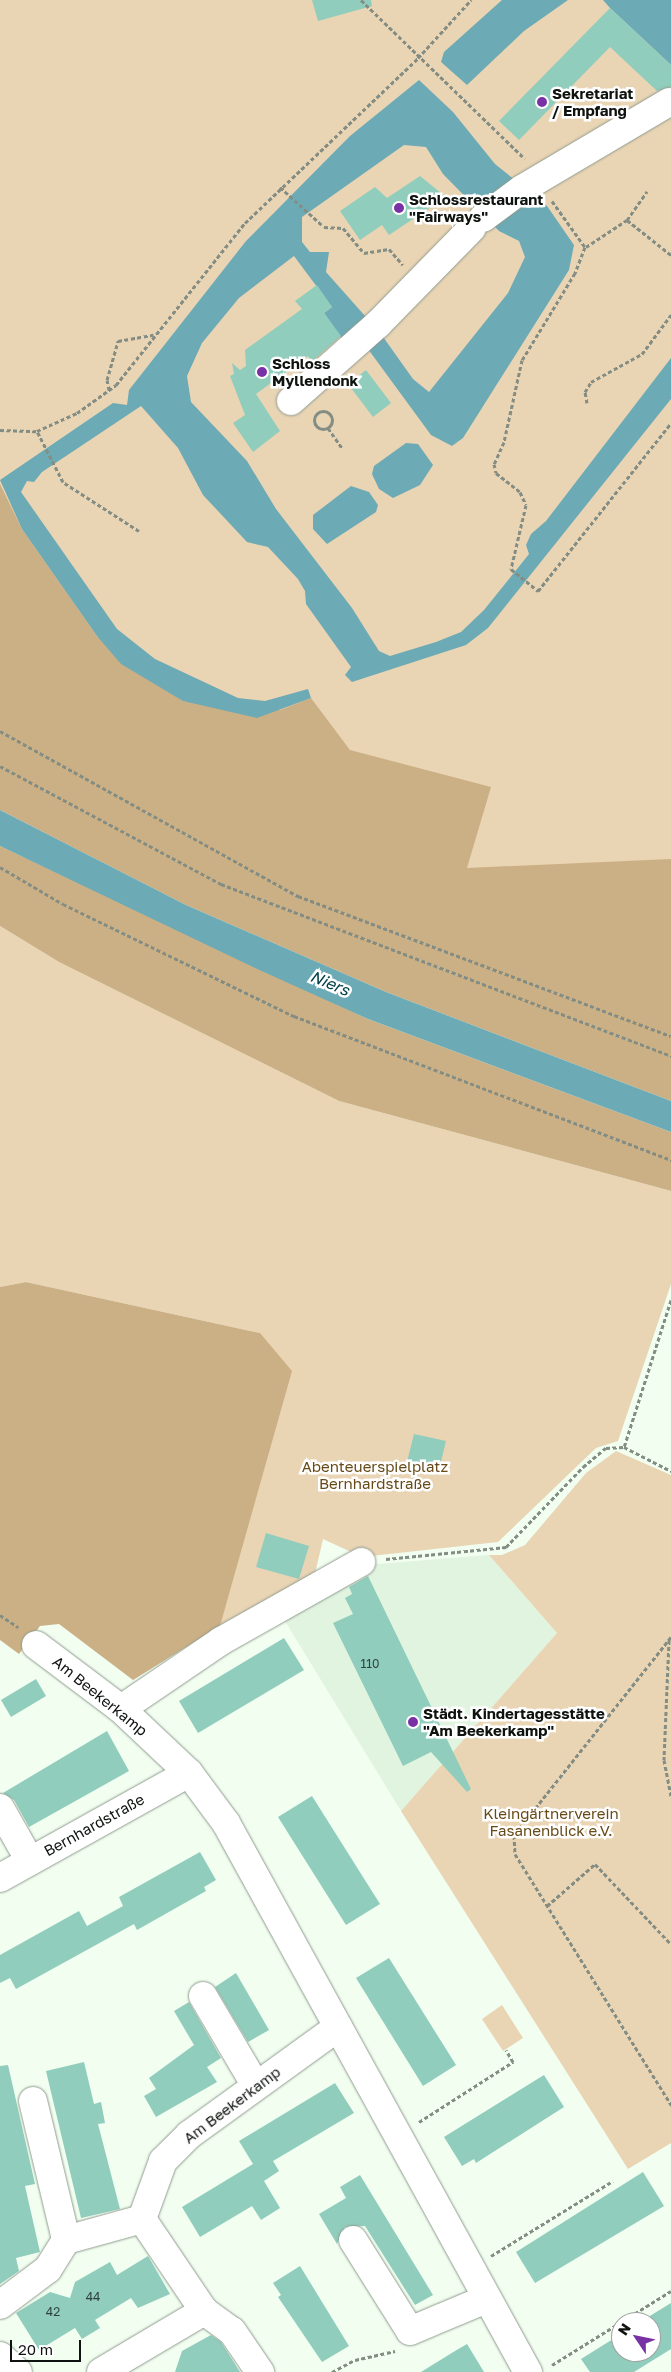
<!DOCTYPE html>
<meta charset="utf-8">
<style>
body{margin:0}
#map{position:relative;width:671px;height:2372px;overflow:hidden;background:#f1fef0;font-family:"Golos Text",sans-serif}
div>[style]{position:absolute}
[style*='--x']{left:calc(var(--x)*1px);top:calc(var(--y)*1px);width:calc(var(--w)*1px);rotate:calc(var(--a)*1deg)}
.built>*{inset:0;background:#e1f4e0}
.green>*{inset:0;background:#e9d4b4}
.forest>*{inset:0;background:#ccb085}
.water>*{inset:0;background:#6caab5}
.building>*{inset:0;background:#90cdbd}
.path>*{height:3px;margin-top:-1.5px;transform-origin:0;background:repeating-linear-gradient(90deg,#848d83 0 4px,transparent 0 6.5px)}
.path>.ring{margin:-1.5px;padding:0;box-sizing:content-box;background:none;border:3px solid #848d83;border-radius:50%}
.roads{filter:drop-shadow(0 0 1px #909c8f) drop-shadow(0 0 1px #909c8f)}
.minor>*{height:28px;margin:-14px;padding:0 14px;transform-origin:14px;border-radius:14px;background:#fff}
.dots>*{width:14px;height:14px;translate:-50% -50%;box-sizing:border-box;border:2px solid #fff;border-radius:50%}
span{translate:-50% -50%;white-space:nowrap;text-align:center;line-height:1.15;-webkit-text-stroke:5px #fff;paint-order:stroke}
.number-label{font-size:12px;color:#2f423a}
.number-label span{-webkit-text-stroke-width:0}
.poi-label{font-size:15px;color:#0f130f;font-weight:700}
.left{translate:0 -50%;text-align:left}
.park-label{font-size:15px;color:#674a17}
.street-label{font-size:15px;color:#0f130f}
.water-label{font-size:16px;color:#024049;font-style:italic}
.north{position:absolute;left:611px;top:2312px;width:50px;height:50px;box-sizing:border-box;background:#fff;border:1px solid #9fa19f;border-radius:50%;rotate:304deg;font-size:14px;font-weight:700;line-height:20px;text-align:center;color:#0f130f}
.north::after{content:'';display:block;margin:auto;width:18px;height:22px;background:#7932a5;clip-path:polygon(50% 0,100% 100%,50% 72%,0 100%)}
.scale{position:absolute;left:10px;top:2340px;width:71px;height:22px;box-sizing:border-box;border:2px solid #0f130f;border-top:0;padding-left:6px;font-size:15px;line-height:18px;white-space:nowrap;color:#0f130f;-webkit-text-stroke:4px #fff;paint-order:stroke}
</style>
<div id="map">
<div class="built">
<div style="clip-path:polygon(489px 1555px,557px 1633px,401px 1811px,285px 1621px,365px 1565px)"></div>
</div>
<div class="green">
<div style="clip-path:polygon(0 0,671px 0,671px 1030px,0 724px)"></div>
<div style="clip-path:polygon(0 926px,59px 962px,339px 1101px,671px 1191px,671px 1284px,618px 1441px,596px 1448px,498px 1542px,362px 1557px,323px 1539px,314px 1578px,220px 1626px,260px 1333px,26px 1282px,0 1287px)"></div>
<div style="clip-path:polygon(616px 1451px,671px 1475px,671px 2143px,628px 2169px,401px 1811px,557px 1633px,489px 1555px,502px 1555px,525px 1545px,586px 1473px)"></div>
<div style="clip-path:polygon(502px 2005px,523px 2038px,503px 2051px,482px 2019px)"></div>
</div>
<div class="forest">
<div style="clip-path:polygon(0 484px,22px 529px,97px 636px,183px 701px,280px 710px,311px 698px,350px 750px,491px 787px,467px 868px,671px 859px,671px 1101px,386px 992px,186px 905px,0 810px)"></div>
<div style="clip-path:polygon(0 846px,368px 1019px,671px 1132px,671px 1191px,339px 1101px,59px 962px,0 926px)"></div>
<div style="clip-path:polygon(26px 1282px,260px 1333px,292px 1371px,220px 1626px,133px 1680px,59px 1624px,40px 1626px,19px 1654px,0 1640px,0 1287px)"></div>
</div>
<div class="water">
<div style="clip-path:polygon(502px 0,568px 0,524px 31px,467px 85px,441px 62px,444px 52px)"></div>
<div style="clip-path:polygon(603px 0,671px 0,671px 65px,610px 8px)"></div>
<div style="clip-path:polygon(evenodd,419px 80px,453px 112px,495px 164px,547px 206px,574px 245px,569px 270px,463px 438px,452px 446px,431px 435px,368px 349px,345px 343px,324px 313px,332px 307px,294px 256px,239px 298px,202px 343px,187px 376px,191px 402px,247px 461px,276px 509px,352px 608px,379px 651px,390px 656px,436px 642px,461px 632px,484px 610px,529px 554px,526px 545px,531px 534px,546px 521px,671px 358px,671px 399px,488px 628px,466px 645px,352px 682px,345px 675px,351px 667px,306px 604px,305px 591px,298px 579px,268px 547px,247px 542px,203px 495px,178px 448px,141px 406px,42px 472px,34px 482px,27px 481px,21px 492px,117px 629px,155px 659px,238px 698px,265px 701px,308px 689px,311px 698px,257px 718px,183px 701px,121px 664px,97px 636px,22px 529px,0 480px,113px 403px,127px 405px,129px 390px,246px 241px,350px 136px,419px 80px,404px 145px,426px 147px,443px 174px,499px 231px,519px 241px,525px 257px,508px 293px,429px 392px,413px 379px,381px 334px,326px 272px,329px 252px,310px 252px,302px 242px,302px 217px,404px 145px)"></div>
<div style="clip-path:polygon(406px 443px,418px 444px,433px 465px,420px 485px,393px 498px,379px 489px,372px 474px,374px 466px)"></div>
<div style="clip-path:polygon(351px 486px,369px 492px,378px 505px,376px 512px,327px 544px,313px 529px,313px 515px)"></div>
<div style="clip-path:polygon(0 810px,186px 905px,386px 992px,671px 1101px,671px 1132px,368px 1019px,255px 968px,0 846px)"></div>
</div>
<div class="building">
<div style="clip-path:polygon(312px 0,371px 0,372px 6px,318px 21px)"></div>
<div style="clip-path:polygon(610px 8px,671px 65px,671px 87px,657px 91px,610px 47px,519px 140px,499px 121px)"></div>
<div style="clip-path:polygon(420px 176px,446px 197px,389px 235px,382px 225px,360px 240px,340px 211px,375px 187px,387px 198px)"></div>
<div style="clip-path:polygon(317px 285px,332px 307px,324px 313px,341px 336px,311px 362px,308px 356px,256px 394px,280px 431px,253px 452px,233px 423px,245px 415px,230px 376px,234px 374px,232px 363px,240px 370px,246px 366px,245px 350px,302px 309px,295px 301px)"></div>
<div style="clip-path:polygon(366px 370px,391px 403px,373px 417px,348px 384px)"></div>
<div style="clip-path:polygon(414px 1434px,446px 1441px,438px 1474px,406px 1466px)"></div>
<div style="clip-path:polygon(266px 1533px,309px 1546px,299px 1579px,256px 1567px)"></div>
<div style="clip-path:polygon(368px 1576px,471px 1789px,467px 1792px,431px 1752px,403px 1766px,333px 1623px,353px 1614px,345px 1598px,352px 1594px,349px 1587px)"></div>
<div style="clip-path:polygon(284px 1638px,304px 1670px,198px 1733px,179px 1701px)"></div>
<div style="clip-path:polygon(36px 1679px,46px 1696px,11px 1717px,1px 1700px)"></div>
<div style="clip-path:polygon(107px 1731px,129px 1771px,29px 1827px,14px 1800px,3px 1793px)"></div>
<div style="clip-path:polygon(312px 1796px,380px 1904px,346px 1925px,278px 1817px)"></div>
<div style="clip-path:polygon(200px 1852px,216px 1880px,204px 1887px,206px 1891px,137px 1930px,134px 1924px,16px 1989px,10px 1978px,0 1983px,0 1955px,79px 1911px,87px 1926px,123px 1906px,119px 1897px)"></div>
<div style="clip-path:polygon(389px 1958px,456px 2065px,423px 2086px,356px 1978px)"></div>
<div style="clip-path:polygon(236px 1973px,269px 2030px,248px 2042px,215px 1987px)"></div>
<div style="clip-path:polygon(189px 2002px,221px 2058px,207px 2067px,217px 2082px,156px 2117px,144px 2096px,156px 2089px,149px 2078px,194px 2045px,174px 2011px)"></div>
<div style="clip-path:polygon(84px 2062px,94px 2104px,101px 2102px,105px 2123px,98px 2124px,120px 2209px,81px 2218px,46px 2071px)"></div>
<div style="clip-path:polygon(8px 2065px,35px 2184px,25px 2186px,40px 2252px,16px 2258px,19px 2271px,0 2284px,0 2066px)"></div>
<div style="clip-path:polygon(544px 2075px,564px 2107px,476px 2163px,474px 2159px,462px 2166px,444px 2137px)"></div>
<div style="clip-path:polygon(335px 2083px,354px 2113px,273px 2161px,279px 2171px,264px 2181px,280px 2208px,261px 2220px,252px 2206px,200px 2237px,182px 2207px,253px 2164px,239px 2141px)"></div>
<div style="clip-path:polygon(643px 2172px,664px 2206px,535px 2283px,516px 2252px)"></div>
<div style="clip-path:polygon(360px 2175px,433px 2295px,415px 2305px,365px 2226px,345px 2227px,337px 2244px,319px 2214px,346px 2198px,340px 2187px)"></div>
<div style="clip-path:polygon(148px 2256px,170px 2294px,138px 2308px,131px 2298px,95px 2320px,100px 2328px,82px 2339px,75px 2328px,39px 2350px,16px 2313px,50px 2292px,70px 2298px,75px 2282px,110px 2262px,117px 2275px)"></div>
<div style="clip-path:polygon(300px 2266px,349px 2346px,322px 2362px,278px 2297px,281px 2295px,273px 2283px)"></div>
<div style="clip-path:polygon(671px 2303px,671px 2349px,634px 2372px,590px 2372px,581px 2359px,621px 2334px,621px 2352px,651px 2352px,651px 2322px,640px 2322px)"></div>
<div style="clip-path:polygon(211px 2335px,221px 2342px,240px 2372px,175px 2372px,182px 2351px)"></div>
<div style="clip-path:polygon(467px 2344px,484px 2372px,421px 2372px,455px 2351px)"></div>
</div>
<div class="path">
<div style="--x:361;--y:0;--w:228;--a:44.1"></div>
<div style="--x:280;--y:187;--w:59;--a:42.3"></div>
<div style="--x:324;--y:227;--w:19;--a:3"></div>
<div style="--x:343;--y:228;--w:33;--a:50"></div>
<div style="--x:364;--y:253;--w:25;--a:-9"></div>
<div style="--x:389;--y:249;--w:21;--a:49"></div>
<div style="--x:552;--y:201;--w:57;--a:54.3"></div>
<div style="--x:585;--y:247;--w:28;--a:111"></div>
<div style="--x:575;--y:273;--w:102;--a:121.3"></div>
<div style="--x:522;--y:360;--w:84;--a:102.4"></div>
<div style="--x:504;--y:442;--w:24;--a:114"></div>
<div style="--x:494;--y:464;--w:9;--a:77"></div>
<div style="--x:496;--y:473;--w:31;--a:38"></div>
<div style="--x:520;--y:492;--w:14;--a:65"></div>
<div style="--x:526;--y:505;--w:66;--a:103.2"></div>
<div style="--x:511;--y:569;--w:35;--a:39"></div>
<div style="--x:538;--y:591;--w:214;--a:-51.6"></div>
<div style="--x:627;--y:220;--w:56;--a:38.5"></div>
<div style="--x:586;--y:247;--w:49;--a:-33.4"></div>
<div style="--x:627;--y:220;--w:35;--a:-55"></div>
<div style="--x:109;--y:390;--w:10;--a:-101"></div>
<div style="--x:107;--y:380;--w:41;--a:-74.2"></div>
<div style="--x:118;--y:341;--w:36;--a:-10"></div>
<div style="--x:587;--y:403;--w:11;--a:-100"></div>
<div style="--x:585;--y:392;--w:12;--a:-59"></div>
<div style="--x:591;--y:382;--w:58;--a:-28.8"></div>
<div style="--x:642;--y:354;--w:49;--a:-53.4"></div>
<div class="ring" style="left:314px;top:411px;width:15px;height:15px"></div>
<div style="--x:328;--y:428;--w:24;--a:55"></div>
<div style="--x:0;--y:430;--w:37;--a:2"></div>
<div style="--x:139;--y:531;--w:90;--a:-147.2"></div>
<div style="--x:63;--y:482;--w:57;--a:-117"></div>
<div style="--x:37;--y:431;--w:44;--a:-24.2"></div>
<div style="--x:77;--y:413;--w:48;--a:-35.7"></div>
<div style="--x:116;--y:385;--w:207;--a:-51.5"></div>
<div style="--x:245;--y:223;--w:239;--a:-43.6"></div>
<div style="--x:418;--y:58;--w:79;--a:-47.6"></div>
<div style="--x:0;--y:731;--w:341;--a:29"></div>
<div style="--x:298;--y:896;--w:398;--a:20.6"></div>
<div style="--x:0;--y:766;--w:251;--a:28.1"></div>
<div style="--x:221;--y:884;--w:482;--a:20.9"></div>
<div style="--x:0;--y:867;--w:73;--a:30.4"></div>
<div style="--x:63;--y:904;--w:257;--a:25.9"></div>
<div style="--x:294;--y:1016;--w:404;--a:20.9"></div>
<div style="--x:671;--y:1300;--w:154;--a:107.7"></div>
<div style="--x:624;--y:1447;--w:53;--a:27.1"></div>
<div style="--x:386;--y:1559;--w:121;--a:-5.7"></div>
<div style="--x:506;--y:1547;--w:111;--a:-46.1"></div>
<div style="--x:583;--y:1467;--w:30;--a:-40"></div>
<div style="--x:606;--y:1448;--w:18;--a:-3"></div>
<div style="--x:0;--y:1615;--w:22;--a:34"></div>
<div style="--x:671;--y:1637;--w:253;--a:128.4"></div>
<div style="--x:514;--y:1835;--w:19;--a:87"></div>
<div style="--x:515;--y:1854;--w:296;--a:58.1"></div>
<div style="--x:669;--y:1640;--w:120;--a:92.4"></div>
<div style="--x:664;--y:1760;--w:37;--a:79"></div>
<div style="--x:547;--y:1906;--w:64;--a:-41.2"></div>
<div style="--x:595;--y:1864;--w:110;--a:46.5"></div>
<div style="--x:419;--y:2122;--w:112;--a:-32.6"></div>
<div style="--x:513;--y:2062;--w:14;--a:-120"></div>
<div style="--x:491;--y:2256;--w:143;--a:-31.6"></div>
<div style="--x:552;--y:2365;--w:140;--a:-31.9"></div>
<div style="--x:332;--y:2372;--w:26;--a:-28"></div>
<div style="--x:355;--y:2360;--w:41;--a:-12.7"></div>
</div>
<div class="roads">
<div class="minor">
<div style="--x:483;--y:218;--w:49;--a:-36.6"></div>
<div style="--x:522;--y:189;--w:171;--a:-30.6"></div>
<div style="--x:291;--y:401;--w:116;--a:-41.5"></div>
<div style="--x:378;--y:324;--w:134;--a:-45.6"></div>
<div style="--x:36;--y:1645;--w:106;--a:37"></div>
<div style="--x:121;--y:1709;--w:93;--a:43.3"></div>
<div style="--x:189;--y:1773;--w:62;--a:53.5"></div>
<div style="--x:226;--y:1823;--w:627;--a:61.19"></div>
<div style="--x:121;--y:1709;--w:121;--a:-34.2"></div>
<div style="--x:221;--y:1641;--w:161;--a:-29.4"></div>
<div style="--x:0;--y:1808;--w:61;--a:60.5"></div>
<div style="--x:0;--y:1878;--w:216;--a:-29.1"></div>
<div style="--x:203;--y:1996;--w:104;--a:59.5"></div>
<div style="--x:33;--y:2101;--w:143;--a:76.6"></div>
<div style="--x:66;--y:2240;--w:79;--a:-15.4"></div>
<div style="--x:142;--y:2219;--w:62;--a:-70.1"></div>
<div style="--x:163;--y:2161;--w:37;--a:-45"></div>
<div style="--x:189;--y:2135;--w:184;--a:-35.9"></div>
<div style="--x:142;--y:2219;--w:111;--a:56"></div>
<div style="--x:204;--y:2311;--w:34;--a:36"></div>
<div style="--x:232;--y:2331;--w:50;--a:55.7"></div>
<div style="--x:353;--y:2240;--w:107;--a:57.9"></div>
<div style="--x:410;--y:2331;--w:82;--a:-22.8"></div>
<div style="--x:0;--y:2305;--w:60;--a:-36.9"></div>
<div style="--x:48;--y:2269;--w:34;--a:-58"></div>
<div style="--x:0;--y:2356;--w:24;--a:42"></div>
<div style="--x:101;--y:2372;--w:120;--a:-30.6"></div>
</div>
</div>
<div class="dots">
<div style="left:542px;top:102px;background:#7932a5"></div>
<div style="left:399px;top:208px;background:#7932a5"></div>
<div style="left:262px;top:372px;background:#7932a5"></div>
<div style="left:413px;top:1722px;background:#7932a5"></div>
</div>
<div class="number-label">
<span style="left:370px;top:1664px">110</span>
<span style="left:93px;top:2297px">44</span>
<span style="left:53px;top:2312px">42</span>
</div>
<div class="poi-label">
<span class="left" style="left:552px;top:102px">Sekretariat<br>/ Empfang</span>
<span class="left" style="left:409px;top:208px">Schlossrestaurant<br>"Fairways"</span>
<span class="left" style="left:272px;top:372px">Schloss<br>Myllendonk</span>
<span class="left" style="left:423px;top:1722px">Städt. Kindertagesstätte<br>"Am Beekerkamp"</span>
</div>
<div class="park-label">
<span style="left:375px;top:1475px">Abenteuerspielplatz<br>Bernhardstraße</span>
<span style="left:551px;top:1822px">Kleingärtnerverein<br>Fasanenblick e.V.</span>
</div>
<div class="street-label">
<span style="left:100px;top:1696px;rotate:39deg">Am Beekerkamp</span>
<span style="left:94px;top:1825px;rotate:-29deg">Bernhardstraße</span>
<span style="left:232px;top:2105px;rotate:-37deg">Am Beekerkamp</span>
</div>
<div class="water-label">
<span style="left:330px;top:983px;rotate:23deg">Niers</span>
</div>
<div class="north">N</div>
<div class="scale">20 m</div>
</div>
